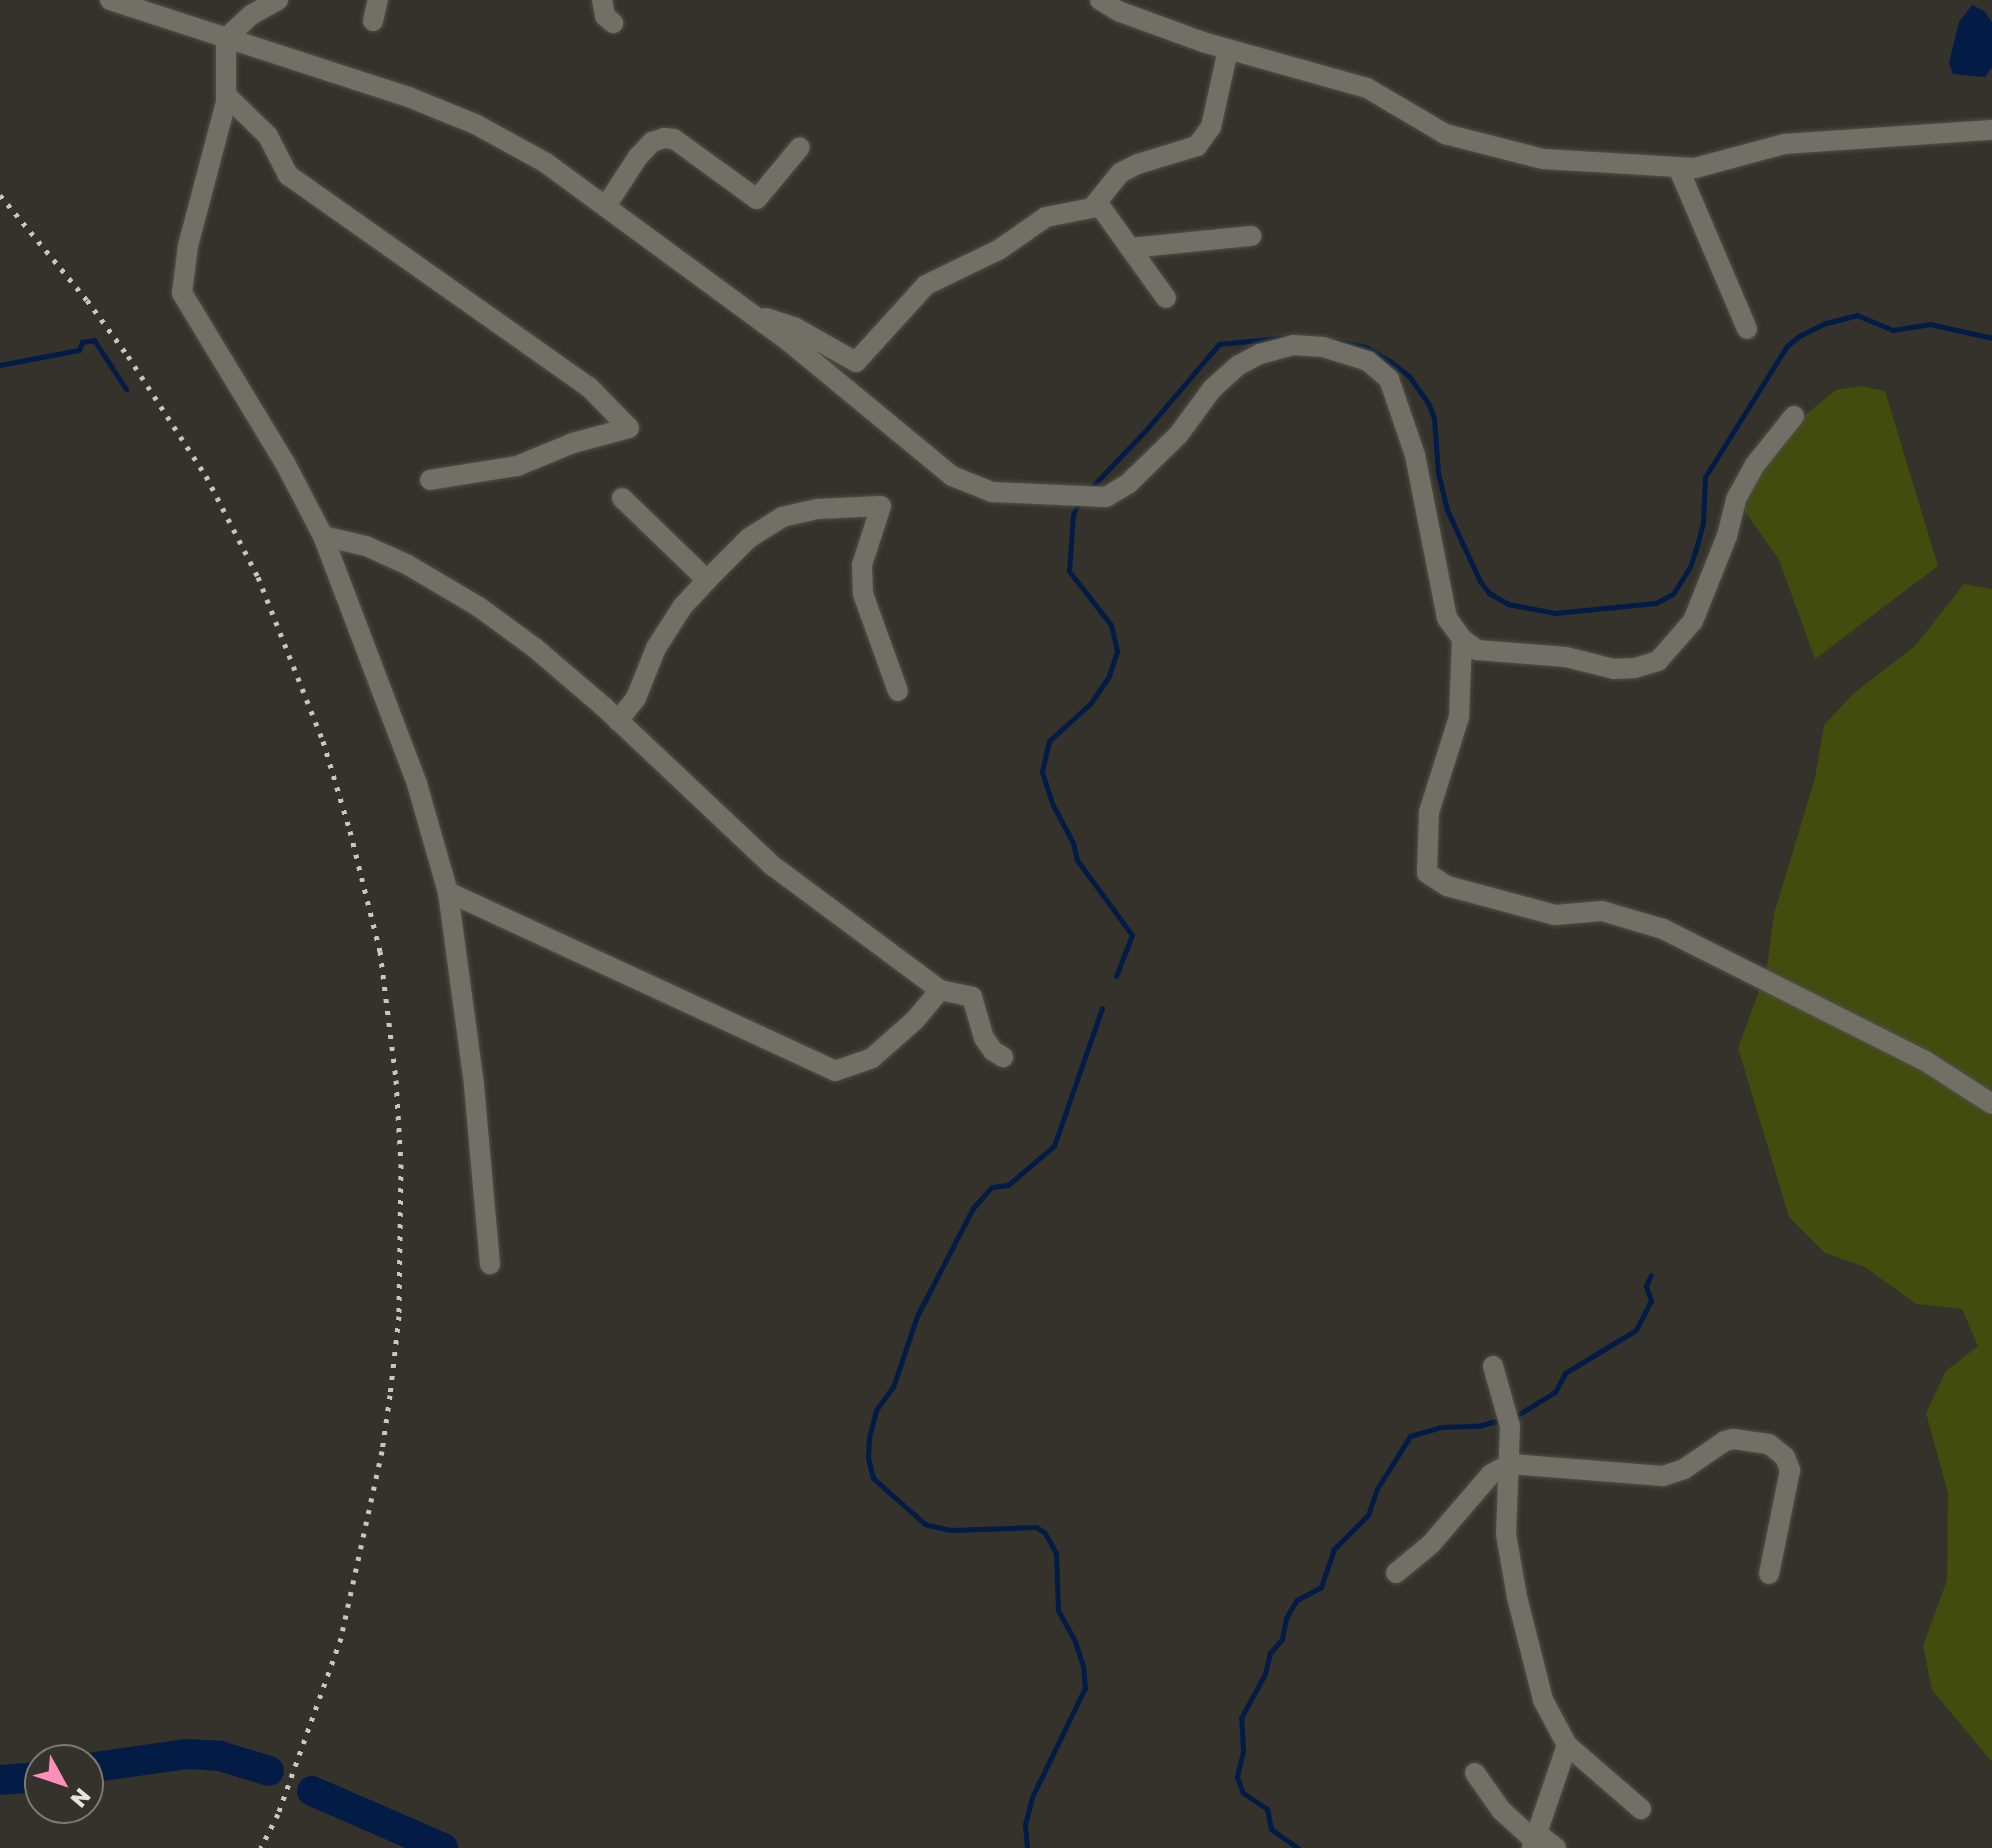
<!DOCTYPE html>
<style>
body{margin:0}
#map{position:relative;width:1992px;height:1848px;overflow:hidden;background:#34322a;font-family:"Golos Text",sans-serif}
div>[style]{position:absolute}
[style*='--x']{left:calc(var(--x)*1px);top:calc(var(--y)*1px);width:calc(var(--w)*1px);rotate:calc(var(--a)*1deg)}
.green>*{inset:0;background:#414c0d}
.water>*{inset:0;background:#021c46}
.stream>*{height:5px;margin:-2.5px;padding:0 2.5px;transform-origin:2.5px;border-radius:2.5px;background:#021c46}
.river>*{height:30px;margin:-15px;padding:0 15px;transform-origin:15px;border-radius:15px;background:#021c46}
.roads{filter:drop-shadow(0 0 2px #504f47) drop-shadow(0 0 2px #504f47)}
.minor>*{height:20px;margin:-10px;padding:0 10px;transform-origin:10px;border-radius:10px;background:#726f66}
.rail>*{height:5px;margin-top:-2.5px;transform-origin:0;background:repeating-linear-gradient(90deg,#c8c7c2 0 4px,transparent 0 12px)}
span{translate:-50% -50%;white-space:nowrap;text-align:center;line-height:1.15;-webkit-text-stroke:8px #34322a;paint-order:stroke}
.north{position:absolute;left:24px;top:1744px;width:80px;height:80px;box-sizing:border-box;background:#34322a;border:2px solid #7b7972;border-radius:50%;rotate:130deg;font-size:22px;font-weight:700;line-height:32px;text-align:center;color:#e5e4df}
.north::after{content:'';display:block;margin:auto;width:28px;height:36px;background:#ff8eb9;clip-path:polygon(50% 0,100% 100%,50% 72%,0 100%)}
</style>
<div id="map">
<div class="green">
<div style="clip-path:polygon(1861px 386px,1885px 391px,1938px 566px,1815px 659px,1779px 560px,1742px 507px,1752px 476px,1794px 424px,1836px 390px)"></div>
<div style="clip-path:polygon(1964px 584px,1992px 589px,1992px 1100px,1766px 974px,1774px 914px,1815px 778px,1824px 725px,1854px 693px,1915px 646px)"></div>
<div style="clip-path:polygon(1762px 983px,1927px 1066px,1992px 1110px,1992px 1762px,1932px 1690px,1923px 1646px,1947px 1580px,1948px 1493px,1926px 1413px,1946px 1371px,1978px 1346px,1962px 1309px,1916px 1304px,1865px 1267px,1825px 1253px,1789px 1217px,1738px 1048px)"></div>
</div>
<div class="water">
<div style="clip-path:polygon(1972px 5px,1984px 11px,1992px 22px,1992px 67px,1985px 77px,1953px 74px,1949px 63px,1959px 22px)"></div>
</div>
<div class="stream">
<div style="--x:1335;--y:341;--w:32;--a:11"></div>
<div style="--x:1366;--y:347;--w:29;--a:31"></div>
<div style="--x:1391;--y:362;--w:23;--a:38"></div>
<div style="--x:1409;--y:376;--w:35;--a:55"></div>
<div style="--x:1429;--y:405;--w:14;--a:69"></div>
<div style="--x:1434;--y:418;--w:55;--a:85.8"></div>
<div style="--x:1438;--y:473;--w:38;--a:76"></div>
<div style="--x:1447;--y:510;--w:78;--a:65.1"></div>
<div style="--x:1480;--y:581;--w:15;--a:53"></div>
<div style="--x:1489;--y:593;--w:22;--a:30"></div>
<div style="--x:1508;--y:604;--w:48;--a:10.8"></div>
<div style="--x:1555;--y:613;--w:101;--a:-5.7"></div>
<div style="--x:1656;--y:603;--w:19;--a:-28"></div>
<div style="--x:1673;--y:594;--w:32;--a:-58"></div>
<div style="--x:1690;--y:567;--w:19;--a:-72"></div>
<div style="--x:1696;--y:549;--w:28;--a:-75"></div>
<div style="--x:1703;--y:522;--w:45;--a:-87.5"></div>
<div style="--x:1705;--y:477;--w:155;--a:-58"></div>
<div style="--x:1787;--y:346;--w:16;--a:-40"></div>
<div style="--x:1799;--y:336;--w:30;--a:-26"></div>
<div style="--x:1826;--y:323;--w:32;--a:-14"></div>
<div style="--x:1857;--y:315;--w:39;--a:23"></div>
<div style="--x:1893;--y:330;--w:37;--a:-9"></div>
<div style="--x:1930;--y:324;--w:64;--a:12.7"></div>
<div style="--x:0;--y:365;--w:80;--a:-10.8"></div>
<div style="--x:79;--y:350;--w:9;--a:-69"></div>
<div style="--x:82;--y:342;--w:12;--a:-9"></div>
<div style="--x:94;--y:340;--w:59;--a:56.9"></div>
<div style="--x:1089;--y:490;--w:83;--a:-46.5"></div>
<div style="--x:1146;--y:430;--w:113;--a:-49.7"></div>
<div style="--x:1219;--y:344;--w:70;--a:-5.7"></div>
<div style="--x:1079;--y:501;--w:15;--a:113"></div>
<div style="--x:1073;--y:515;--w:56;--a:94.1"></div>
<div style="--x:1069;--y:571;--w:68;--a:52.1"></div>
<div style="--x:1111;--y:625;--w:27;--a:77"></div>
<div style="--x:1117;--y:651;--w:26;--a:108"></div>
<div style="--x:1109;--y:676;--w:32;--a:124"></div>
<div style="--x:1091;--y:703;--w:57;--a:137.9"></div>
<div style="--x:1049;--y:741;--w:32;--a:103"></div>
<div style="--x:1042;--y:772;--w:35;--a:72"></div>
<div style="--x:1053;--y:805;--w:43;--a:62.2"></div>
<div style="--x:1073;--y:843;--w:17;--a:77"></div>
<div style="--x:1077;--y:860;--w:93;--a:53.7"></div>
<div style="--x:1132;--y:935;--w:44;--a:111.3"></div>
<div style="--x:1516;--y:1416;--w:46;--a:-31.6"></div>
<div style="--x:1555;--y:1392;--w:21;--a:-62"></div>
<div style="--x:1565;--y:1373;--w:83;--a:-31.2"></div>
<div style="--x:1636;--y:1330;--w:33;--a:-63"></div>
<div style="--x:1651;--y:1301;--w:16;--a:-108"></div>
<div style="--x:1646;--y:1286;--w:12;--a:-66"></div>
<div style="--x:1027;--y:1848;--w:24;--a:-95"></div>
<div style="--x:1025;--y:1824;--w:28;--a:-75"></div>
<div style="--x:1032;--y:1797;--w:121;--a:-64.1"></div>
<div style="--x:1085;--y:1688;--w:22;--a:-95"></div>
<div style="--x:1083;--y:1666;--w:26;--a:-108"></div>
<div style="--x:1075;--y:1641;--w:35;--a:-119"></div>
<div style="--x:1058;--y:1610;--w:57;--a:-92"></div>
<div style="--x:1056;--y:1553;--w:23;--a:-119"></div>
<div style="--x:1045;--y:1533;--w:11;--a:-146"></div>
<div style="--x:1036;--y:1527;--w:86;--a:178"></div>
<div style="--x:950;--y:1530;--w:26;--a:-167"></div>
<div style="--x:925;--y:1524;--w:69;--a:-138.5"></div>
<div style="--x:873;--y:1478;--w:21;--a:-104"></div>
<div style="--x:868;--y:1458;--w:20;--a:-87"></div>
<div style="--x:869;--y:1438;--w:29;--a:-76"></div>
<div style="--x:876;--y:1410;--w:29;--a:-54"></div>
<div style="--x:893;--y:1387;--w:75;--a:-71.3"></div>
<div style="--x:917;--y:1316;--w:122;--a:-62.6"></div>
<div style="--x:973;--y:1208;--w:28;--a:-48"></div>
<div style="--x:992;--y:1187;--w:16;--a:-7"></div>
<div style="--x:1008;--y:1185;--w:60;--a:-40.3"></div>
<div style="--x:1054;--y:1146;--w:146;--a:-70.8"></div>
<div style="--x:1298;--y:1848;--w:33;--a:-145"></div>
<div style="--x:1271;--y:1829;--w:20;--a:-101"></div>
<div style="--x:1267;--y:1809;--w:29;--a:-146"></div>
<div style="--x:1243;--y:1793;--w:17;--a:-111"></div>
<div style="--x:1237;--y:1777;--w:27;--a:-77"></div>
<div style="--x:1243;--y:1751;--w:33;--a:-93"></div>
<div style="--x:1241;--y:1718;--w:50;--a:-61.4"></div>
<div style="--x:1265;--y:1674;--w:22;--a:-77"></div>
<div style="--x:1270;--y:1653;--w:18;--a:-49"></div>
<div style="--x:1282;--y:1639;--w:21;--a:-79"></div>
<div style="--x:1286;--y:1618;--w:21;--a:-59"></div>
<div style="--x:1297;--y:1600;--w:27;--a:-28"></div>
<div style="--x:1321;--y:1587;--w:40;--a:-71.1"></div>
<div style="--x:1334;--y:1549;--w:48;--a:-45"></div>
<div style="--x:1368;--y:1515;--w:28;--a:-71"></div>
<div style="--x:1377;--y:1489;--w:62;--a:-58.1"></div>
<div style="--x:1410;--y:1436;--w:32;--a:-16"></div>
<div style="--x:1441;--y:1427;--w:37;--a:-2"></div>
<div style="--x:1478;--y:1426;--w:24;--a:-15"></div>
</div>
<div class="river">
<div style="--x:88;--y:1768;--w:99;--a:-8.1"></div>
<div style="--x:186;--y:1754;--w:34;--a:3"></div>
<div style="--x:220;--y:1756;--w:51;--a:17"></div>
<div style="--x:0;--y:1780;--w:40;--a:-4.3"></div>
<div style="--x:312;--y:1791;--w:143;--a:23.5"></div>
</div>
<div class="roads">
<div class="minor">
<div style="--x:110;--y:0;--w:317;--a:18"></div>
<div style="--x:411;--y:98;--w:71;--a:22.2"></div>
<div style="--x:477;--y:125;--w:79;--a:28.8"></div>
<div style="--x:546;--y:163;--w:299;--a:36.3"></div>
<div style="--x:787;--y:340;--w:214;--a:39.5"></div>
<div style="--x:952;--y:476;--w:43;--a:21.8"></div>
<div style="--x:992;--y:492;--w:114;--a:2.5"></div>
<div style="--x:1106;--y:497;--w:27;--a:-31"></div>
<div style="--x:1129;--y:483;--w:70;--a:-44.4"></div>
<div style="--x:1179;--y:434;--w:56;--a:-53.7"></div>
<div style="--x:1212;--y:389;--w:36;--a:-42"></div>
<div style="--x:1239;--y:365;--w:24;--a:-28"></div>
<div style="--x:1260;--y:354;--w:34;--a:-15"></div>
<div style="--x:1293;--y:345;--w:30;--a:4"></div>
<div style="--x:1323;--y:347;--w:47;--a:17.3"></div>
<div style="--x:1368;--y:361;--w:28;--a:41"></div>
<div style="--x:1389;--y:379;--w:80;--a:71.1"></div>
<div style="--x:1415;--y:455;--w:166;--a:78.9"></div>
<div style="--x:1447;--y:618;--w:26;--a:54"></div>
<div style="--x:1462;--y:639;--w:19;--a:36"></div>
<div style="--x:1477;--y:650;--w:89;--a:4.5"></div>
<div style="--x:1566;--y:657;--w:49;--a:14"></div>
<div style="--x:1614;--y:669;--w:21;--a:-3"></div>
<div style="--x:1635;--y:668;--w:24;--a:-17"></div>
<div style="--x:1658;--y:661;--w:53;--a:-48.8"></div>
<div style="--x:1693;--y:621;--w:92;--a:-68.2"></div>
<div style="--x:1727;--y:536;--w:38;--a:-76"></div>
<div style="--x:1736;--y:499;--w:38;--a:-61"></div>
<div style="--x:1754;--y:466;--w:64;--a:-51.3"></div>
<div style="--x:278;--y:0;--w:31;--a:151"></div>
<div style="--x:251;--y:15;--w:34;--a:137"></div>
<div style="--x:226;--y:38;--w:64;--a:90"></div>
<div style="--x:226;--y:102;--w:149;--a:104.8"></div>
<div style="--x:188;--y:246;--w:47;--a:97.3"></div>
<div style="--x:182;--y:293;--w:199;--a:58.8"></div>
<div style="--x:285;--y:463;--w:82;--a:62.5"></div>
<div style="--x:323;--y:536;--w:265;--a:69.2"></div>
<div style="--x:417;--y:784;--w:112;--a:74"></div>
<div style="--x:448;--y:892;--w:195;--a:82.3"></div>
<div style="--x:474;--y:1085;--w:180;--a:84.9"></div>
<div style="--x:602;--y:0;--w:16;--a:79"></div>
<div style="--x:605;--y:16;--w:11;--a:41"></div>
<div style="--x:1100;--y:0;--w:21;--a:31"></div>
<div style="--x:1118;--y:11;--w:90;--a:20"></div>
<div style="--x:1203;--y:42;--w:170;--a:15.7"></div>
<div style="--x:1367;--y:88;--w:91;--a:30.5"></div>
<div style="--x:1445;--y:134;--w:101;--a:14.3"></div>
<div style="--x:1543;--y:159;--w:152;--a:3.4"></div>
<div style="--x:1695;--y:168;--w:92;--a:-15.1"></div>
<div style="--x:1784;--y:144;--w:208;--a:-3.9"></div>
<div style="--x:373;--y:21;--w:22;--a:-77"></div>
<div style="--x:226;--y:95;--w:59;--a:44.3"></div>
<div style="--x:268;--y:136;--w:44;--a:62.9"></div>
<div style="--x:288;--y:175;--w:368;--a:35.2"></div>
<div style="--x:589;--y:387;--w:57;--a:45.7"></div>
<div style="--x:629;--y:428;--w:58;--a:165"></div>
<div style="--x:573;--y:443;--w:61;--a:157.7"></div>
<div style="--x:517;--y:466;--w:88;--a:170.9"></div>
<div style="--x:1678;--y:167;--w:176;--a:66.9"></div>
<div style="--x:1097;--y:202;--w:118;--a:54.3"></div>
<div style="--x:606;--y:206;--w:59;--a:-56.9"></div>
<div style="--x:638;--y:157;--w:21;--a:-47"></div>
<div style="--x:652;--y:142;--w:13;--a:-18"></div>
<div style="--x:664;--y:138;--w:10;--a:6"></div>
<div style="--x:674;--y:139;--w:102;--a:35.9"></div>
<div style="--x:757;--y:199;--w:67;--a:-50.4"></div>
<div style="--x:1130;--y:248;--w:122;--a:-5.7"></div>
<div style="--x:766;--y:318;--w:29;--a:18"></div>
<div style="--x:794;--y:327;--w:71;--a:29.4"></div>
<div style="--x:856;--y:362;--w:104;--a:-47.7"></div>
<div style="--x:926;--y:285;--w:82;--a:-25.9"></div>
<div style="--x:1000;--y:249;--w:56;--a:-34.8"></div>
<div style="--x:1046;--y:217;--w:47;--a:-11.1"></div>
<div style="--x:1092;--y:208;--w:45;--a:-51.3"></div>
<div style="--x:1120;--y:173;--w:20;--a:-27"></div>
<div style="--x:1138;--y:164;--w:62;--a:-17"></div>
<div style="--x:1197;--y:146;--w:24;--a:-54"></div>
<div style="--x:1211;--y:127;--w:79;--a:-77.6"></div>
<div style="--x:622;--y:498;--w:118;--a:44"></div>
<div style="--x:323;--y:536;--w:44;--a:13.1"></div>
<div style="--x:366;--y:546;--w:46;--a:24.3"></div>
<div style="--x:408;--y:565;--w:82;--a:30.6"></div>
<div style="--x:479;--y:607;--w:69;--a:36.2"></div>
<div style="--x:535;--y:648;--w:91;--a:40.5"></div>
<div style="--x:604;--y:707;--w:232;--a:43.3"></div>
<div style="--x:773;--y:866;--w:208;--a:36.6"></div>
<div style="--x:940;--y:990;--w:33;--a:12"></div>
<div style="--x:972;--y:997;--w:43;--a:73.7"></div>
<div style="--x:984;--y:1038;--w:16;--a:55"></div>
<div style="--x:993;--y:1051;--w:12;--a:31"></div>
<div style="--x:1462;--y:639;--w:78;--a:92.2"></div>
<div style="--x:1459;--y:717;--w:100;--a:107.5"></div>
<div style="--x:1429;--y:812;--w:61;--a:91.9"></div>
<div style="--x:1427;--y:873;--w:24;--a:33"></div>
<div style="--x:1447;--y:886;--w:112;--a:15"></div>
<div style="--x:1555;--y:915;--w:47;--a:-4.9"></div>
<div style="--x:1602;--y:911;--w:64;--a:16.4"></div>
<div style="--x:1663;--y:929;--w:292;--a:26.7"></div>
<div style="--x:1924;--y:1060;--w:81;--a:32.9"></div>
<div style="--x:618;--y:721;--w:29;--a:-52"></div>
<div style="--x:636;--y:698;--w:54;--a:-68.2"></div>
<div style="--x:656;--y:648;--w:50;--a:-57.3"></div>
<div style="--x:683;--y:606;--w:35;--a:-47"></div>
<div style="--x:707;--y:580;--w:59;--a:-45"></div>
<div style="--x:749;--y:538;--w:39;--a:-32"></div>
<div style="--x:782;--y:517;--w:37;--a:-13"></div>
<div style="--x:818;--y:509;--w:63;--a:-2.7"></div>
<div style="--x:881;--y:506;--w:62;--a:107.9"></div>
<div style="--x:862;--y:565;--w:29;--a:88"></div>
<div style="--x:863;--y:594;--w:103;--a:70.2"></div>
<div style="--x:448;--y:892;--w:426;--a:24.8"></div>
<div style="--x:835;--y:1071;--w:39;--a:-19"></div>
<div style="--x:872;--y:1058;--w:57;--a:-41.5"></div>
<div style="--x:915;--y:1020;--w:39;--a:-50"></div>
<div style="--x:1493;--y:1366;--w:62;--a:74.2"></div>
<div style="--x:1510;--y:1426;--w:108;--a:92.1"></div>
<div style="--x:1506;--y:1534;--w:64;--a:80.1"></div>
<div style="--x:1517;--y:1597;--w:106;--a:75.8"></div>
<div style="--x:1543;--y:1700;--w:51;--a:61.9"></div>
<div style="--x:1567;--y:1745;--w:109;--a:108.8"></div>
<div style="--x:1396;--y:1573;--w:45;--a:-39.6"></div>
<div style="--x:1431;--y:1544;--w:92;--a:-49.4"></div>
<div style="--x:1491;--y:1474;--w:21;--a:-28"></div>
<div style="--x:1510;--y:1464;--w:153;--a:4.5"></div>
<div style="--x:1663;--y:1476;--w:22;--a:-18"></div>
<div style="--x:1684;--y:1469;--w:50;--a:-34.3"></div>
<div style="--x:1725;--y:1441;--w:8;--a:-14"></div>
<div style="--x:1733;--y:1439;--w:36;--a:8"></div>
<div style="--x:1769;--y:1444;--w:21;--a:39"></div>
<div style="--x:1785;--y:1457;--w:14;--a:69"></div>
<div style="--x:1790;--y:1470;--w:106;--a:101.4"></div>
<div style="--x:1567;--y:1745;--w:98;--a:40.9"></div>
<div style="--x:1475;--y:1773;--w:45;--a:54.9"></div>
<div style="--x:1501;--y:1810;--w:46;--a:42.4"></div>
<div style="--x:1538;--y:1834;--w:23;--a:38"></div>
</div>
</div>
<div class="rail">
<div style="--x:0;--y:195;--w:136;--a:50.4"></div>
<div style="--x:87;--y:300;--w:69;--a:53.8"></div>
<div style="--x:128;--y:356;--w:143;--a:57"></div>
<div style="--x:206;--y:476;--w:114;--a:62.8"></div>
<div style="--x:258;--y:577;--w:176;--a:68.4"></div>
<div style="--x:323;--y:741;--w:94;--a:73.3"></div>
<div style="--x:350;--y:831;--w:124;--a:76"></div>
<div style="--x:380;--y:951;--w:130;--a:82.9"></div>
<div style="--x:396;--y:1080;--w:84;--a:86.6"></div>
<div style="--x:401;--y:1164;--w:152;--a:90.8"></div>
<div style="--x:399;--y:1316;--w:80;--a:96.5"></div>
<div style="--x:390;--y:1395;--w:57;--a:98.1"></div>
<div style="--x:382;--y:1451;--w:191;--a:102.4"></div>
<div style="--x:341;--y:1638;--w:187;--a:109.7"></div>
<div style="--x:278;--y:1814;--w:38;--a:117"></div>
</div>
<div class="north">N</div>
</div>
